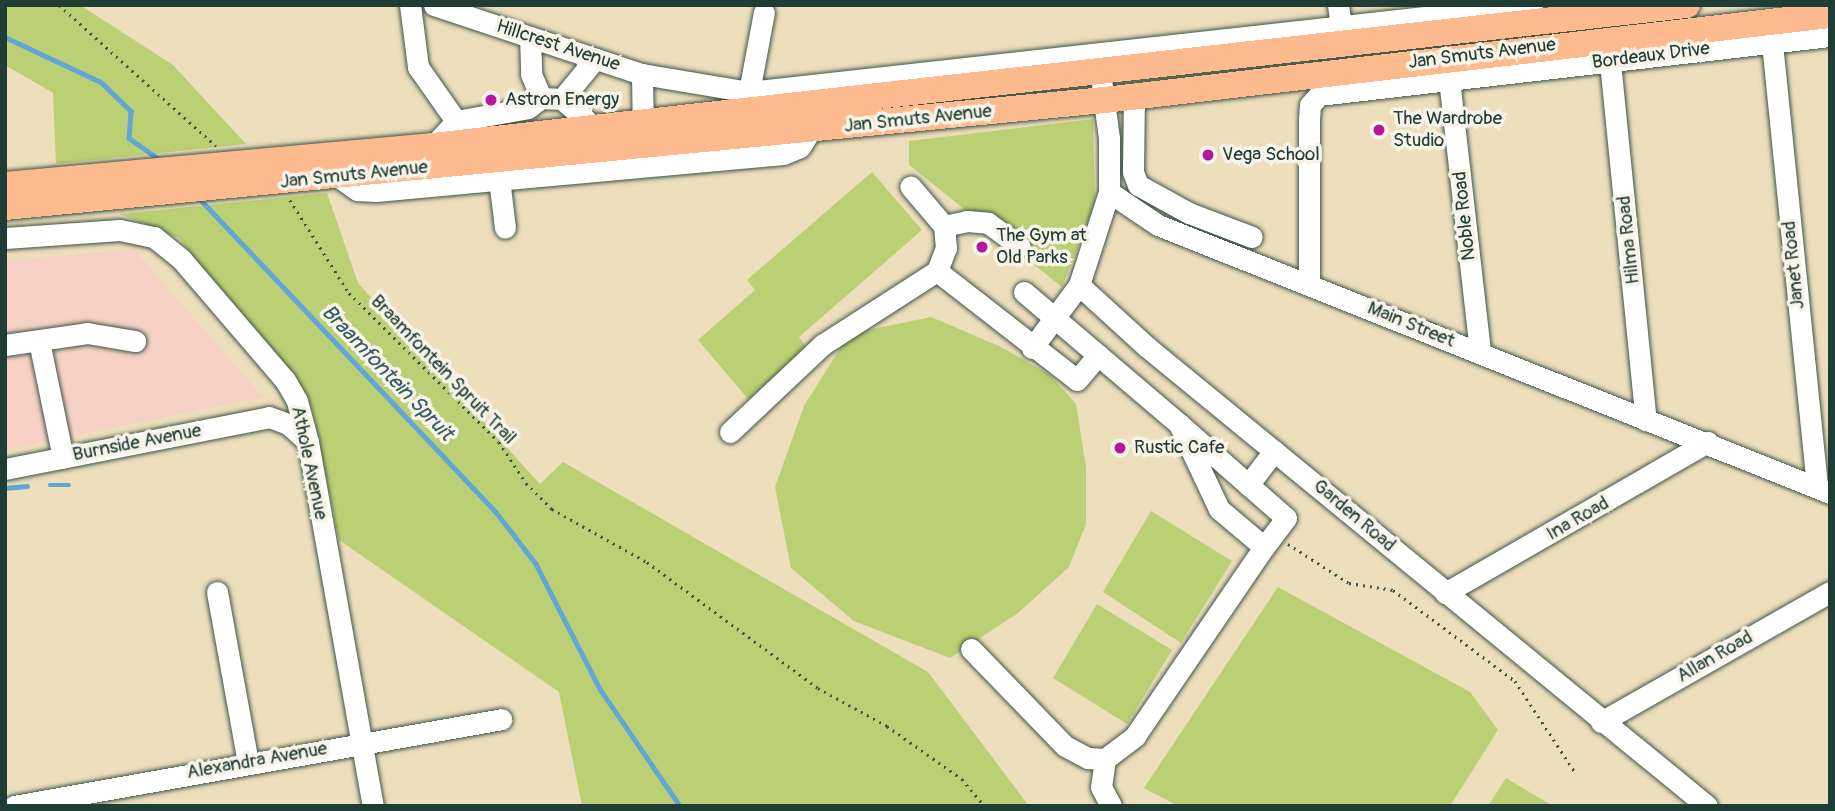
<!DOCTYPE html>
<style>
body{margin:0}
#map{position:relative;width:1835px;height:811px;overflow:hidden;background:#eddebc;font-family:Pangolin,sans-serif}
div>[style]{position:absolute}
[style*='--x']{left:calc(var(--x)*1px);top:calc(var(--y)*1px);width:calc(var(--w)*1px);rotate:calc(var(--a)*1deg)}
.built>*{inset:0;background:#f7d1c6}
.green>*{inset:0;background:#bbd074}
.stream>*{height:4.5px;margin:-2.25px;padding:0 2.25px;transform-origin:2.25px;border-radius:2.25px;background:#60a7d6}
.path>*{height:2.5px;margin-top:-1.25px;transform-origin:0;background:repeating-linear-gradient(90deg,#3e5548 0 2px,transparent 0 7px)}
.roads{filter:drop-shadow(0 0 2px #3e5548) drop-shadow(0 0 2px #3e5548)}
.minor>*{height:21px;margin:-10.5px;padding:0 10.5px;transform-origin:10.5px;border-radius:10.5px;background:#fff}
.major>*{height:26px;margin:-13px;padding:0 13px;transform-origin:13px;border-radius:13px;background:#fcba8e}
.dots>*{width:19px;height:19px;translate:-50% -50%;box-sizing:border-box;border:4px solid #f7f3e8;border-radius:50%}
span{translate:-50% -50%;white-space:nowrap;text-align:center;line-height:1.15;-webkit-text-stroke:7px #f7f3e8;paint-order:stroke}
.street-label{font-size:19px;color:#1f3d34}
.poi-label{font-size:19px;color:#1f3d34}
.left{translate:0 -50%;text-align:left}
.water-label{font-size:21px;color:#325d65;font-style:italic}
.frame{position:absolute;inset:0;border:7px solid #1f3d34;pointer-events:none}
</style>
<div id="map">
<div class="built">
<div style="clip-path:polygon(133px 249px,263px 397px,5px 450px,5px 261px)"></div>
</div>
<div class="green">
<div style="clip-path:polygon(5px 5px,80px 5px,173px 65px,246px 144px,56px 164px,53px 93px,5px 65px)"></div>
<div style="clip-path:polygon(1093px 119px,1095px 204px,1062px 287px,909px 165px,909px 141px)"></div>
<div style="clip-path:polygon(872px 172px,922px 230px,799px 337px,807px 348px,748px 399px,698px 340px,755px 290px,747px 280px)"></div>
<div style="clip-path:polygon(327px 193px,358px 283px,540px 484px,563px 462px,928px 672px,1029px 806px,582px 806px,559px 692px,339px 540px,312px 408px,179px 238px,120px 214px)"></div>
<div style="clip-path:polygon(931px 317px,1001px 347px,1050px 375px,1076px 404px,1086px 467px,1086px 524px,1069px 567px,1018px 613px,950px 658px,854px 621px,791px 568px,775px 487px,804px 406px,849px 334px)"></div>
<div style="clip-path:polygon(1151px 511px,1232px 561px,1181px 643px,1103px 592px)"></div>
<div style="clip-path:polygon(1278px 587px,1470px 692px,1498px 730px,1450px 806px,1178px 806px,1144px 788px)"></div>
<div style="clip-path:polygon(1097px 604px,1172px 650px,1127px 724px,1053px 678px)"></div>
<div style="clip-path:polygon(1506px 778px,1553px 806px,1488px 806px)"></div>
</div>
<div class="stream">
<div style="--x:5;--y:37;--w:106;--a:25.1"></div>
<div style="--x:101;--y:82;--w:42;--a:44"></div>
<div style="--x:131;--y:111;--w:27;--a:94"></div>
<div style="--x:129;--y:138;--w:38;--a:35"></div>
<div style="--x:199;--y:198;--w:432;--a:46.6"></div>
<div style="--x:496;--y:512;--w:66;--a:52.4"></div>
<div style="--x:536;--y:564;--w:140;--a:62.9"></div>
<div style="--x:600;--y:689;--w:142;--a:55.6"></div>
<div style="--x:50;--y:485;--w:19;--a:0"></div>
<div style="--x:5;--y:488;--w:22;--a:-5"></div>
</div>
<div class="path">
<div style="--x:59;--y:5;--w:211;--a:41.9"></div>
<div style="--x:290;--y:200;--w:110;--a:57.6"></div>
<div style="--x:349;--y:293;--w:211;--a:44.8"></div>
<div style="--x:499;--y:442;--w:49;--a:56.6"></div>
<div style="--x:526;--y:483;--w:37;--a:45"></div>
<div style="--x:552;--y:509;--w:109;--a:29.2"></div>
<div style="--x:647;--y:562;--w:212;--a:36.4"></div>
<div style="--x:818;--y:688;--w:79;--a:28.8"></div>
<div style="--x:887;--y:726;--w:92;--a:35.2"></div>
<div style="--x:962;--y:779;--w:35;--a:50"></div>
<div style="--x:1288;--y:544;--w:72;--a:32.6"></div>
<div style="--x:1349;--y:583;--w:45;--a:9"></div>
<div style="--x:1393;--y:590;--w:152;--a:36.7"></div>
<div style="--x:1515;--y:681;--w:109;--a:56.6"></div>
</div>
<div class="roads">
<div class="minor">
<div style="--x:410;--y:5;--w:63;--a:82.6"></div>
<div style="--x:418;--y:67;--w:66;--a:54.9"></div>
<div style="--x:434;--y:5;--w:219;--a:18.4"></div>
<div style="--x:642;--y:74;--w:109;--a:9.5"></div>
<div style="--x:749;--y:92;--w:788;--a:-6.34"></div>
<div style="--x:1338;--y:5;--w:22;--a:82"></div>
<div style="--x:530;--y:37;--w:37;--a:88"></div>
<div style="--x:531;--y:74;--w:26;--a:67"></div>
<div style="--x:1772;--y:43;--w:446;--a:84.2"></div>
<div style="--x:1610;--y:62;--w:360;--a:84.3"></div>
<div style="--x:642;--y:74;--w:65;--a:89.1"></div>
<div style="--x:1449;--y:79;--w:276;--a:83.5"></div>
<div style="--x:749;--y:92;--w:81;--a:-79.4"></div>
<div style="--x:1134;--y:96;--w:76;--a:90.8"></div>
<div style="--x:1133;--y:172;--w:14;--a:69"></div>
<div style="--x:1138;--y:185;--w:58;--a:28.8"></div>
<div style="--x:1189;--y:213;--w:67;--a:20.9"></div>
<div style="--x:562;--y:99;--w:52;--a:-50.5"></div>
<div style="--x:433;--y:146;--w:34;--a:-47"></div>
<div style="--x:456;--y:121;--w:73;--a:-10.2"></div>
<div style="--x:528;--y:108;--w:16;--a:-38"></div>
<div style="--x:541;--y:98;--w:21;--a:3"></div>
<div style="--x:562;--y:99;--w:44;--a:41.3"></div>
<div style="--x:337;--y:176;--w:24;--a:35"></div>
<div style="--x:357;--y:190;--w:19;--a:3"></div>
<div style="--x:376;--y:191;--w:409;--a:-5.2"></div>
<div style="--x:783;--y:154;--w:18;--a:-22"></div>
<div style="--x:800;--y:147;--w:19;--a:-58"></div>
<div style="--x:810;--y:131;--w:15;--a:-90"></div>
<div style="--x:499;--y:179;--w:49;--a:83"></div>
<div style="--x:1109;--y:192;--w:59;--a:34"></div>
<div style="--x:1158;--y:225;--w:723;--a:21.74"></div>
<div style="--x:944;--y:226;--w:24;--a:-12"></div>
<div style="--x:967;--y:221;--w:21;--a:5"></div>
<div style="--x:988;--y:223;--w:39;--a:36"></div>
<div style="--x:5;--y:238;--w:115;--a:-4"></div>
<div style="--x:120;--y:230;--w:35;--a:12"></div>
<div style="--x:154;--y:237;--w:36;--a:39"></div>
<div style="--x:182;--y:260;--w:158;--a:49.4"></div>
<div style="--x:285;--y:380;--w:24;--a:60"></div>
<div style="--x:297;--y:401;--w:42;--a:75"></div>
<div style="--x:308;--y:442;--w:370;--a:79.9"></div>
<div style="--x:937;--y:271;--w:177;--a:37.9"></div>
<div style="--x:1077;--y:380;--w:33;--a:-50"></div>
<div style="--x:1309;--y:283;--w:164;--a:-90"></div>
<div style="--x:1309;--y:119;--w:14;--a:-86"></div>
<div style="--x:1310;--y:105;--w:13;--a:-48"></div>
<div style="--x:1319;--y:95;--w:514;--a:-6.59"></div>
<div style="--x:1079;--y:285;--w:92;--a:42.4"></div>
<div style="--x:1147;--y:347;--w:724;--a:39.34"></div>
<div style="--x:1024;--y:292;--w:204;--a:40.4"></div>
<div style="--x:1179;--y:424;--w:142;--a:41.3"></div>
<div style="--x:1286;--y:518;--w:36;--a:127"></div>
<div style="--x:1264;--y:547;--w:59;--a:-139.8"></div>
<div style="--x:1219;--y:509;--w:94;--a:-115.2"></div>
<div style="--x:39;--y:341;--w:119;--a:78.4"></div>
<div style="--x:5;--y:345;--w:83;--a:-8.3"></div>
<div style="--x:87;--y:333;--w:49;--a:9.5"></div>
<div style="--x:1032;--y:348;--w:79;--a:-53.3"></div>
<div style="--x:1079;--y:285;--w:98;--a:-72.1"></div>
<div style="--x:1109;--y:192;--w:54;--a:-90"></div>
<div style="--x:1109;--y:138;--w:52;--a:-97.7"></div>
<div style="--x:730;--y:432;--w:127;--a:-43.4"></div>
<div style="--x:822;--y:345;--w:137;--a:-32.8"></div>
<div style="--x:937;--y:271;--w:25;--a:-69"></div>
<div style="--x:946;--y:248;--w:22;--a:-95"></div>
<div style="--x:944;--y:226;--w:52;--a:-130.4"></div>
<div style="--x:5;--y:469;--w:269;--a:-11.1"></div>
<div style="--x:269;--y:417;--w:20;--a:20"></div>
<div style="--x:288;--y:424;--w:27;--a:42"></div>
<div style="--x:1248;--y:485;--w:43;--a:-52.6"></div>
<div style="--x:217;--y:592;--w:174;--a:79.7"></div>
<div style="--x:1445;--y:593;--w:303;--a:-29.9"></div>
<div style="--x:971;--y:649;--w:135;--a:45.9"></div>
<div style="--x:1065;--y:746;--w:26;--a:28"></div>
<div style="--x:1088;--y:758;--w:17;--a:3"></div>
<div style="--x:1105;--y:759;--w:38;--a:-37"></div>
<div style="--x:1135;--y:736;--w:229;--a:-55.7"></div>
<div style="--x:1601;--y:722;--w:263;--a:-29.6"></div>
<div style="--x:1105;--y:759;--w:28;--a:98"></div>
<div style="--x:1101;--y:787;--w:21;--a:62"></div>
<div style="--x:14;--y:806;--w:495;--a:-10.1"></div>
</div>
<div class="major">
<div style="--x:5;--y:185;--w:430;--a:-5.2"></div>
<div style="--x:433;--y:146;--w:1262;--a:-6.42"></div>
<div style="--x:5;--y:207;--w:1105;--a:-5.56"></div>
<div style="--x:1105;--y:100;--w:730;--a:-6.69"></div>
</div>
</div>
<div class="dots">
<div style="left:491px;top:100px;background:#b5179e"></div>
<div style="left:1379px;top:130px;background:#b5179e"></div>
<div style="left:1208px;top:155px;background:#b5179e"></div>
<div style="left:982px;top:247px;background:#b5179e"></div>
<div style="left:1120px;top:448px;background:#b5179e"></div>
</div>
<div class="street-label">
<span style="left:558px;top:46px;rotate:18deg">Hillcrest Avenue</span>
<span style="left:1482px;top:54px;rotate:-7deg">Jan Smuts Avenue</span>
<span style="left:1651px;top:56px;rotate:-7deg">Bordeaux Drive</span>
<span style="left:918px;top:119px;rotate:-6deg">Jan Smuts Avenue</span>
<span style="left:354px;top:175px;rotate:-6deg">Jan Smuts Avenue</span>
<span style="left:1465px;top:216px;rotate:-96deg">Noble Road</span>
<span style="left:1629px;top:240px;rotate:-96deg">Hilma Road</span>
<span style="left:1794px;top:265px;rotate:-96deg">Janet Road</span>
<span style="left:1411px;top:325px;rotate:22deg">Main Street</span>
<span style="left:443px;top:370px;rotate:46deg">Braamfontein Spruit Trail</span>
<span style="left:137px;top:443px;rotate:-11deg">Burnside Avenue</span>
<span style="left:309px;top:463px;rotate:78deg">Athole Avenue</span>
<span style="left:1354px;top:516px;rotate:40deg">Garden Road</span>
<span style="left:1578px;top:519px;rotate:-30deg">Ina Road</span>
<span style="left:1715px;top:657px;rotate:-30deg">Allan Road</span>
<span style="left:257px;top:761px;rotate:-10deg">Alexandra Avenue</span>
</div>
<div class="poi-label">
<span class="left" style="left:505px;top:100px">Astron Energy</span>
<span class="left" style="left:1393px;top:130px">The Wardrobe<br>Studio</span>
<span class="left" style="left:1222px;top:155px">Vega School</span>
<span class="left" style="left:996px;top:247px">The Gym at<br>Old Parks</span>
<span class="left" style="left:1134px;top:448px">Rustic Cafe</span>
</div>
<div class="water-label">
<span style="left:387px;top:373px;rotate:46deg">Braamfontein Spruit</span>
</div>
<div class="frame"></div>
</div>
